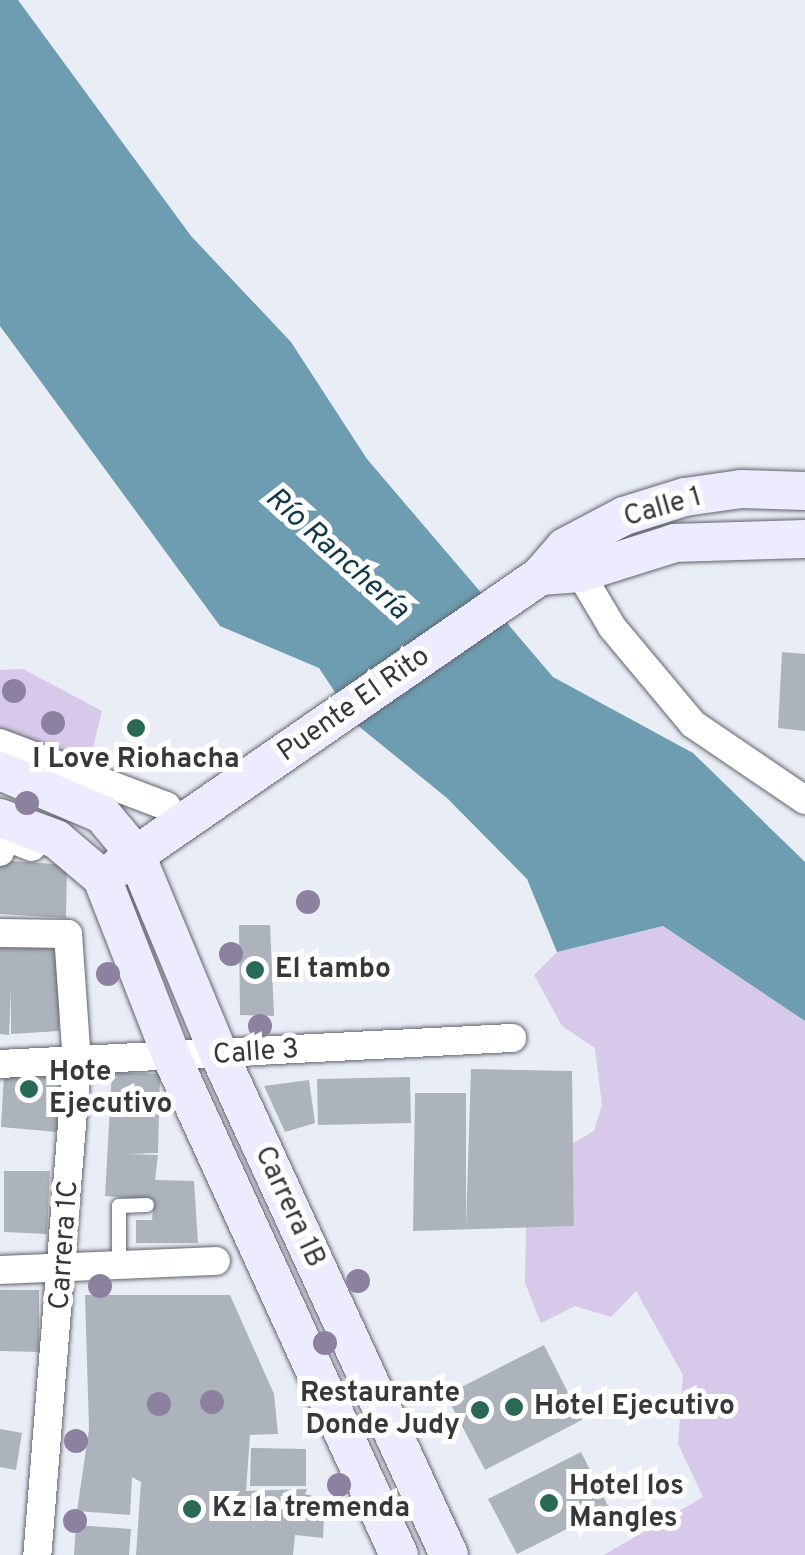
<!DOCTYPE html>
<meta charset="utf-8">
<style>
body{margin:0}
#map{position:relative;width:805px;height:1555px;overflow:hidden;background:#e9edf6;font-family:Overpass,sans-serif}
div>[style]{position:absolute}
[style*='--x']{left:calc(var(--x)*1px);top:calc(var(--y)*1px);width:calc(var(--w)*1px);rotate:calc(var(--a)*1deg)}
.green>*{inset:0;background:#d7c9e9}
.water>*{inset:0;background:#6e9cb0}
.building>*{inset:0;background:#acb3ba}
.roads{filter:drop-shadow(0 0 2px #61646c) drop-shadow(0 0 2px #61646c)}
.lane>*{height:14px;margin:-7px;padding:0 7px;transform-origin:7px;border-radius:7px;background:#fff}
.street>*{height:28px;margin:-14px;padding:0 14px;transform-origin:14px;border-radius:14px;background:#fff}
.secondary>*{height:38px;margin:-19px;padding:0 19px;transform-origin:19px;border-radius:19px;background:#ececfe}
.trees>*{width:24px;height:24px;margin:-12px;border-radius:50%;background:#8d81a0}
.dots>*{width:28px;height:28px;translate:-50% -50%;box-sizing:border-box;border:5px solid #fff;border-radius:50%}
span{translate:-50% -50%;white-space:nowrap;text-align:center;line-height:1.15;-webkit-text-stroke:10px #fff;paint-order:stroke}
.street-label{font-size:28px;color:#37383c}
.poi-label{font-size:28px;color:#37383c;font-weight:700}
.left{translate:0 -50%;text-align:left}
.right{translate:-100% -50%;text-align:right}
.water-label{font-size:30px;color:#0f3848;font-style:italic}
</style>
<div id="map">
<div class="green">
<div style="clip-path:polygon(23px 669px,102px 711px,89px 764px,0 732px,0 670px)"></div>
<div style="clip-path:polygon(663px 926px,805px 1021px,805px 1555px,604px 1555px,703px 1497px,678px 1444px,683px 1375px,636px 1291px,611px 1317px,575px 1306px,541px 1323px,525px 1283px,526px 1227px,574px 1226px,573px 1143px,594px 1131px,602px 1105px,595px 1048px,562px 1026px,534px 975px,557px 952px)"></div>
</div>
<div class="water">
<div style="clip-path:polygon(0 0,18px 0,191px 236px,291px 342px,367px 459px,553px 677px,693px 753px,805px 862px,805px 1021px,663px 926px,557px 952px,527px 879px,447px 798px,356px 724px,319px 668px,220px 626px,0 326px)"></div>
</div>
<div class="building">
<div style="clip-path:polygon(782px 652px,805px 654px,805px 731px,778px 728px)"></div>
<div style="clip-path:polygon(0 860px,67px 865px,66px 918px,0 914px)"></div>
<div style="clip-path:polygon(239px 925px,270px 925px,274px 1016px,240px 1015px)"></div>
<div style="clip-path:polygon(0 943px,60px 944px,59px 1031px,11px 1034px,11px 987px,9px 1035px,0 1034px)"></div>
<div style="clip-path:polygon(471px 1069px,572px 1071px,574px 1226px,413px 1231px,415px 1093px,466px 1093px,466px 1226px)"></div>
<div style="clip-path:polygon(62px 1070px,57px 1132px,1px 1127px,4px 1075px)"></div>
<div style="clip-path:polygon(112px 1072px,160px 1074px,158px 1153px,128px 1154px,158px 1155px,155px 1180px,194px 1181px,198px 1243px,136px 1243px,136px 1220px,152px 1220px,154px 1200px,105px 1196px)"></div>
<div style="clip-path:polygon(410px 1077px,411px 1123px,318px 1125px,317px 1079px)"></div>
<div style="clip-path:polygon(309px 1080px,315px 1123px,285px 1132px,264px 1086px)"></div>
<div style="clip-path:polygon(4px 1171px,50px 1171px,47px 1234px,4px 1232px)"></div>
<div style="clip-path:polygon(0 1290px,39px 1290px,39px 1352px,0 1351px)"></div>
<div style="clip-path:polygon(85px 1295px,230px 1295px,274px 1394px,278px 1434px,250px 1435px,246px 1491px,307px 1489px,305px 1494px,325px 1499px,323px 1538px,295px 1535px,293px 1555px,136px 1555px,141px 1482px,132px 1477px,130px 1515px,77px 1511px,89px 1429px)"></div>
<div style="clip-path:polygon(544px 1345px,582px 1420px,485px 1470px,446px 1395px)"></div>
<div style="clip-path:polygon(0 1429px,22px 1433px,16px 1470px,0 1467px)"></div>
<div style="clip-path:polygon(251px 1448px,306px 1449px,306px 1486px,250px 1486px)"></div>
<div style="clip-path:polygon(581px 1452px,609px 1508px,517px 1554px,488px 1499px)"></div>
<div style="clip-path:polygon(76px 1525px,131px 1529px,129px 1555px,74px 1555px)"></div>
</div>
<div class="roads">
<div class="lane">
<div style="--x:119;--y:1266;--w:60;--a:-90"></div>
<div style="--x:119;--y:1206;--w:28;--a:-2"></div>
</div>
<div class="street">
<div style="--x:580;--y:573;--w:63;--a:59.3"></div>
<div style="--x:612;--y:627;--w:126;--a:50.1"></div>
<div style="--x:693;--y:724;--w:135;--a:34.2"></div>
<div style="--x:0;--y:743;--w:178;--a:20.8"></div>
<div style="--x:166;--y:806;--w:23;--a:50"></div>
<div style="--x:0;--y:852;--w:17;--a:-83"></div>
<div style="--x:2;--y:835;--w:32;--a:22"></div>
<div style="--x:0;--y:933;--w:68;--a:0.8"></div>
<div style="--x:68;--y:934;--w:128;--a:86"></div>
<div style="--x:77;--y:1062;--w:495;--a:94.6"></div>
<div style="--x:0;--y:1064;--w:513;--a:-2.91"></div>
<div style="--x:0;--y:1270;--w:216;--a:-2.4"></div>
</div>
<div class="secondary">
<div style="--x:540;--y:576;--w:40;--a:-4.3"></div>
<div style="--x:580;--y:573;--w:100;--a:-17.5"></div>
<div style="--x:675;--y:543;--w:130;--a:-1.8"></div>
<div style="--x:0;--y:771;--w:111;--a:22.9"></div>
<div style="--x:102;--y:814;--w:53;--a:50.3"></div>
<div style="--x:136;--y:855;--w:216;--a:67.4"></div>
<div style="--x:219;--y:1054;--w:551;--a:65.34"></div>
<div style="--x:0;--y:818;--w:60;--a:20.6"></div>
<div style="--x:56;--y:839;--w:60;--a:40.3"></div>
<div style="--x:102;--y:878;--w:195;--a:68.7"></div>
<div style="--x:173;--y:1060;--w:544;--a:65.46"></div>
<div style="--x:117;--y:868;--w:514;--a:-34.62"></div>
<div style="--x:540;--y:576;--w:38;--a:-49"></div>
<div style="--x:565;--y:547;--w:67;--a:-27.7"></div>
<div style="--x:624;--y:516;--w:64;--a:-17.3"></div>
<div style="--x:685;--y:497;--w:57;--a:-8.1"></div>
<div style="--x:741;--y:489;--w:64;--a:1.8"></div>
</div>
</div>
<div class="trees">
<div style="left:14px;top:691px"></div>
<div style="left:53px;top:723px"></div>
<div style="left:27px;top:803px"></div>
<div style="left:308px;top:902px"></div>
<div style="left:231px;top:954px"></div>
<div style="left:108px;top:974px"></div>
<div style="left:260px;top:1026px"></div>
<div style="left:358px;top:1281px"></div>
<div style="left:100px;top:1286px"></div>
<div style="left:325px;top:1343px"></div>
<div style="left:414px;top:1394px"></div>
<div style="left:212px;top:1402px"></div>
<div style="left:159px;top:1404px"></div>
<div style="left:76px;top:1441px"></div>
<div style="left:339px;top:1485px"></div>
<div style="left:75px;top:1521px"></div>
</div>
<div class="dots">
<div style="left:136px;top:728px;background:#2a6955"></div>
<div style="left:255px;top:970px;background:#2a6955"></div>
<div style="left:29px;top:1089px;background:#2a6955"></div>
<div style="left:514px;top:1407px;background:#2a6955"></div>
<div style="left:480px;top:1410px;background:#2a6955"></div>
<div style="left:549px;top:1503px;background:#2a6955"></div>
<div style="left:192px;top:1509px;background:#2a6955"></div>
</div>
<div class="street-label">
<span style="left:663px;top:508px;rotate:-16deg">Calle 1</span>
<span style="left:354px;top:705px;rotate:-35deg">Puente El Rito</span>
<span style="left:256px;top:1053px;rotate:-4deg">Calle 3</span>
<span style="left:289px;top:1207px;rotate:65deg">Carrera 1B</span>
<span style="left:65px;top:1245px;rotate:-86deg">Carrera 1C</span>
</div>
<div class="poi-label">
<span style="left:136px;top:760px">I Love Riohacha</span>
<span class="left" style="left:275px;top:970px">El tambo</span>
<span class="left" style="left:49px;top:1089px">Hote<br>Ejecutivo</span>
<span class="right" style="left:460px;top:1410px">Restaurante<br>Donde Judy</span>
<span class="left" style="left:534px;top:1407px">Hotel Ejecutivo</span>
<span class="left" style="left:569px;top:1503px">Hotel los<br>Mangles</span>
<span class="left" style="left:212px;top:1509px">Kz la tremenda</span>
</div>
<div class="water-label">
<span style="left:336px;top:555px;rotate:42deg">Río Ranchería</span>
</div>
</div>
